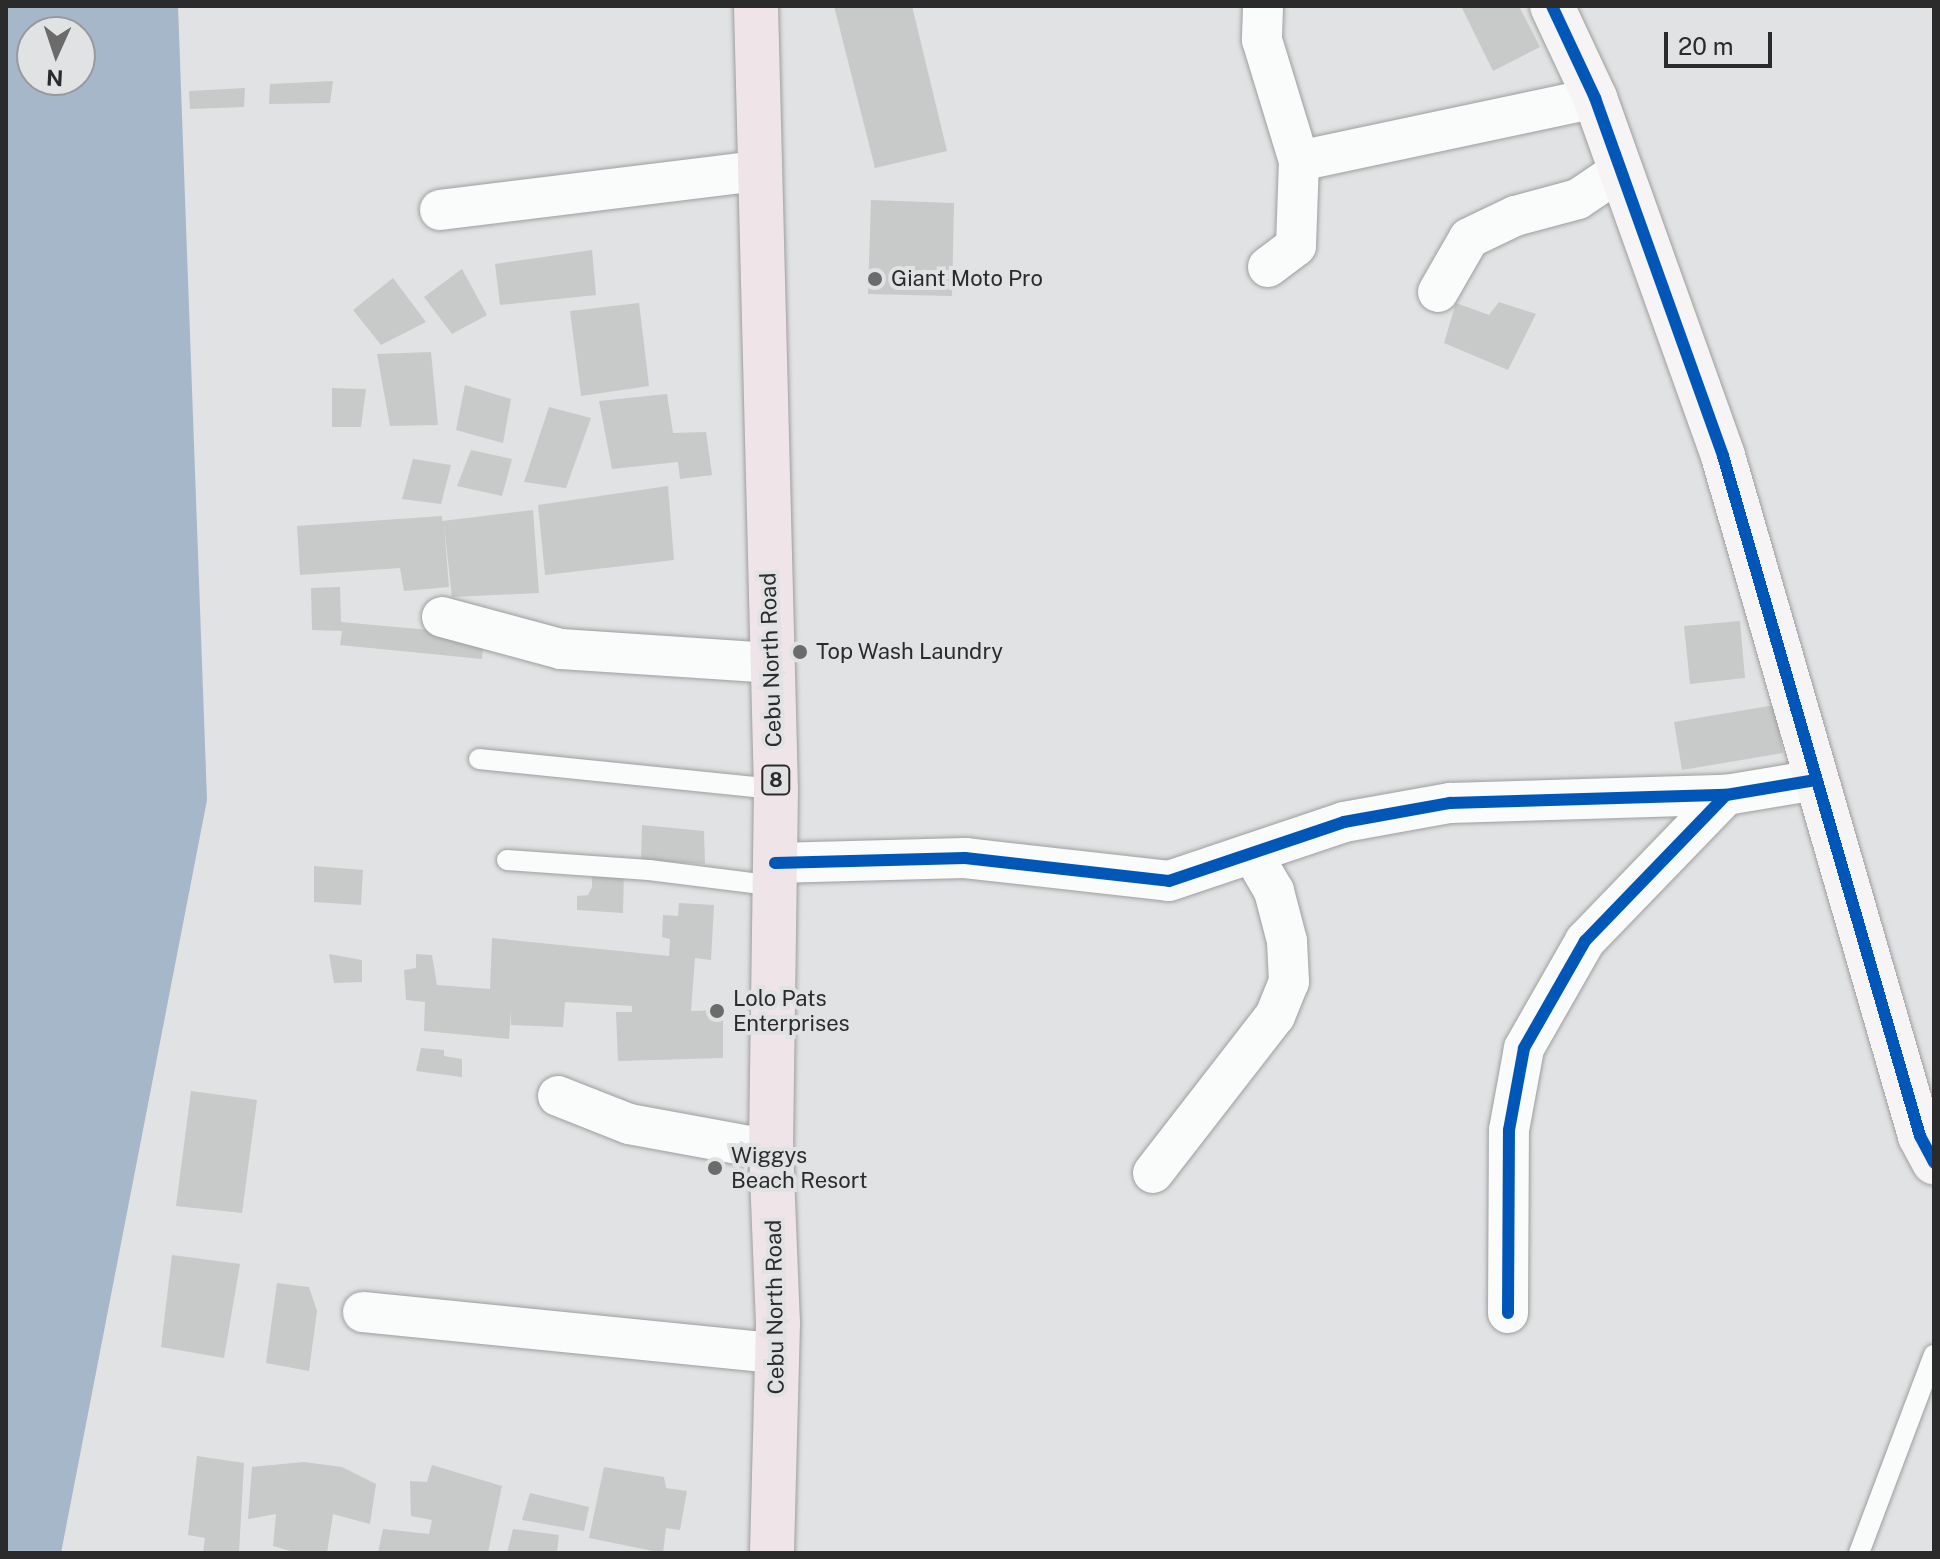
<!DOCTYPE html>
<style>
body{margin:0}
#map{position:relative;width:1940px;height:1559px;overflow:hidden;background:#e1e2e3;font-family:"Public Sans",sans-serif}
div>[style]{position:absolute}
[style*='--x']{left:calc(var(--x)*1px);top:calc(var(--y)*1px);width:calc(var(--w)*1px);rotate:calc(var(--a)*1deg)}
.water>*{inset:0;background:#a6b7ca}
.building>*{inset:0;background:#c8c9c9}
.roads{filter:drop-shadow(0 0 2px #9e9e9f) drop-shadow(0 0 2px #9e9e9f)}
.lane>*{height:20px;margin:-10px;padding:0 10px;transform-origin:10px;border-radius:10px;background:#fafbfb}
.street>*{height:40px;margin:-20px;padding:0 20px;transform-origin:20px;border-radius:20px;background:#fafbfb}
.secondary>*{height:44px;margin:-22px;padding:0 22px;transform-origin:22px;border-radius:22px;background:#f7f4f5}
.highway>*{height:44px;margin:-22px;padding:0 22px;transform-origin:22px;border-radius:22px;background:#efe5e8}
.cycleway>*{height:12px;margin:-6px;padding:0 6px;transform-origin:6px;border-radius:6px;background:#0057b8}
.dots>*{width:22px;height:22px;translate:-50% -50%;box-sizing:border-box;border:4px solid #e0e2e4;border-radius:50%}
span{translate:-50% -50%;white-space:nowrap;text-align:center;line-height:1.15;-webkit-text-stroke:8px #e0e2e4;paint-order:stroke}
.shield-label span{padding:2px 6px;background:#e0e2e4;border:2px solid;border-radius:6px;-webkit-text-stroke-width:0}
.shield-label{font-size:20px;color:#2b2b2c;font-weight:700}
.poi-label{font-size:22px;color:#2b2b2c}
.left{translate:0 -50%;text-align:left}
.street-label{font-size:22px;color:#2b2b2c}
.frame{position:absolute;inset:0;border:8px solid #2b2b2c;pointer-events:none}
.north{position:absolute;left:16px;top:16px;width:80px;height:80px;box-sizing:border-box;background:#e0e2e4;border:2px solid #98999a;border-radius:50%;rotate:183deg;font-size:22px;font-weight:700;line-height:32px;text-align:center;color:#2b2b2c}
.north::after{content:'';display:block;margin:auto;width:28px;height:36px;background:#6b6b6c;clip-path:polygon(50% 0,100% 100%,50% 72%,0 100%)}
.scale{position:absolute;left:1664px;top:32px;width:108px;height:36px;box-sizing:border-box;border:4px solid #2b2b2c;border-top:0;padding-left:10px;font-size:24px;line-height:28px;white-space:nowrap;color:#2b2b2c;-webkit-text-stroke:6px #e0e2e4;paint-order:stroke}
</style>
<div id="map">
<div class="water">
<div style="clip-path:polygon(evenodd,6px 6px,178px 6px,207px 800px,61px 1553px,6px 1553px,6px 6px,32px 32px,80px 32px,80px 80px,32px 80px,32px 32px)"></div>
</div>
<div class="building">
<div style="clip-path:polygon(834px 6px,912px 6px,947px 151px,875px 168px)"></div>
<div style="clip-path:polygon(1461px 6px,1519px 6px,1540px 47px,1493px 71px)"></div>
<div style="clip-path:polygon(333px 81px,330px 103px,269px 104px,270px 84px)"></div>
<div style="clip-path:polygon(245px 88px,244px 107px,190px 109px,189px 91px)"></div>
<div style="clip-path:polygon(871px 200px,954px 203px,952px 296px,868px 294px)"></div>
<div style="clip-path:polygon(592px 250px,596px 295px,500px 305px,495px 264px)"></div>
<div style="clip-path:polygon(462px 269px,487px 315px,452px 334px,424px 297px)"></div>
<div style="clip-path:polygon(393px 278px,426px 322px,381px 345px,353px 310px)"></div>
<div style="clip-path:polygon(1499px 302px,1536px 314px,1508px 370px,1444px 343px,1456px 303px,1489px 315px)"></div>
<div style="clip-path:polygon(639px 303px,649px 386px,581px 396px,570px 311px)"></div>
<div style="clip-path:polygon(431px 352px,438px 425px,390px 426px,377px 354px)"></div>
<div style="clip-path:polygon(465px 385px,511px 399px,503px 443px,456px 430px)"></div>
<div style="clip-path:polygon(332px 388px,366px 389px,361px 427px,332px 427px)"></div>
<div style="clip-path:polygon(667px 394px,673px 433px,706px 432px,712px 475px,680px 479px,678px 462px,612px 469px,599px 401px)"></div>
<div style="clip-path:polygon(549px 407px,591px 418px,566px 488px,524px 482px)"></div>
<div style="clip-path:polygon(471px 450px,512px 459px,502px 496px,457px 486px)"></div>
<div style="clip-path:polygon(413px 459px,451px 465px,441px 504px,402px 499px)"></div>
<div style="clip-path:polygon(668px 486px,674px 560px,545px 575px,538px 505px)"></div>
<div style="clip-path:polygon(533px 510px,539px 593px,452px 597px,444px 525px,449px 587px,404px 591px,400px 568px,300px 575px,297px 526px,442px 516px,442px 521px)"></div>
<div style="clip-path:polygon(340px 587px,341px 622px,484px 635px,482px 659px,340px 645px,342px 631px,312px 630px,311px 588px)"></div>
<div style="clip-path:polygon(1740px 621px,1745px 678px,1690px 684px,1684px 626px)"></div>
<div style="clip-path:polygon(1775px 705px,1783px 753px,1682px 770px,1674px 722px)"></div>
<div style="clip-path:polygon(642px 825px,704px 831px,705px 864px,641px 860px)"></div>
<div style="clip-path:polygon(314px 866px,363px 870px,361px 905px,314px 902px)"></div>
<div style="clip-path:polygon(592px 869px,624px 871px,623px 913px,577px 910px,577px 896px,588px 895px,592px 887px)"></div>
<div style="clip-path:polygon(679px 903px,714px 905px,711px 960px,695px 958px,691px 1011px,723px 1010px,723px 1058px,618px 1061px,616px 1012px,632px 1012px,632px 1006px,565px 1002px,563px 1027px,511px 1025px,511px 1010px,509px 1039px,424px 1031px,425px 1002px,406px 1000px,404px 970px,416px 968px,416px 954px,432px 955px,437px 985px,490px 989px,492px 938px,669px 956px,670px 939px,662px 937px,663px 915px,678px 916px)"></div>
<div style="clip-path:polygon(329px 954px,362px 960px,362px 982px,334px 983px)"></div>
<div style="clip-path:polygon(421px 1048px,444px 1050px,444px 1056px,462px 1059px,462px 1077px,416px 1071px)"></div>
<div style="clip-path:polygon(191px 1091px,257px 1100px,242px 1213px,176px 1206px)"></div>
<div style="clip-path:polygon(172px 1255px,240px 1264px,224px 1358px,161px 1347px)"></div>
<div style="clip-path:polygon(277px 1283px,309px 1287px,317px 1311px,309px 1371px,266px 1363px)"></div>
<div style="clip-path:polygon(197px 1456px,244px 1463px,239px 1553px,203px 1553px,205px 1538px,188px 1535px)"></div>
<div style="clip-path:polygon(304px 1462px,342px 1467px,376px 1484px,370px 1524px,333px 1514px,327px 1553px,297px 1553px,273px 1546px,276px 1514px,248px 1519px,252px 1467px)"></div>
<div style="clip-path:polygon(432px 1465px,502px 1486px,488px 1553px,378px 1553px,383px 1529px,429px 1534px,432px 1520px,411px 1516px,410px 1481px,427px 1482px)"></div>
<div style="clip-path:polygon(604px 1467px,664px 1477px,666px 1488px,687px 1491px,680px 1530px,666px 1528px,663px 1553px,589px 1538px)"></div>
<div style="clip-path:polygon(530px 1493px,589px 1507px,584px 1531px,522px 1520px)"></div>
<div style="clip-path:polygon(513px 1529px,559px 1535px,557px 1553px,507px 1553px)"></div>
</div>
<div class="roads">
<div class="lane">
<div style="--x:479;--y:759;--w:299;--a:5.8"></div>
<div style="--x:507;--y:860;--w:142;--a:4"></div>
<div style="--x:649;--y:870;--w:127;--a:7.2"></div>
<div style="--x:1859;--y:1553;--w:212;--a:-69.3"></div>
</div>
<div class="street">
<div style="--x:1263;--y:8;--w:32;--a:92"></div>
<div style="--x:1262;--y:40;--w:127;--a:73"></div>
<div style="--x:440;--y:210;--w:319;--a:-7"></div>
<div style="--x:1268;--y:267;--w:35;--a:-37"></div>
<div style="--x:1296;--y:246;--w:85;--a:-88"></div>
<div style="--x:1299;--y:161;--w:303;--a:-12"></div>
<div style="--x:1438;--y:292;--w:62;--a:-60.1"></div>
<div style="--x:1469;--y:238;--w:51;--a:-25.6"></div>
<div style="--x:1515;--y:216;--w:65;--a:-15.1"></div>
<div style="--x:1578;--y:199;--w:52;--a:-34"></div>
<div style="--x:442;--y:617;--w:123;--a:15.1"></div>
<div style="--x:561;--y:649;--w:210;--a:3.8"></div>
<div style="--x:775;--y:863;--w:190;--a:-1.5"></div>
<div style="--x:965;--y:858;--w:205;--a:6.4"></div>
<div style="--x:1169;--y:881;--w:185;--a:-18.6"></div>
<div style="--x:1344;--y:822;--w:108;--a:-10.2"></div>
<div style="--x:1450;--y:803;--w:276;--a:-1.7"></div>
<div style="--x:1726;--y:795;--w:91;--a:-9.5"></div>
<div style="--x:558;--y:1096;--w:76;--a:21.5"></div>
<div style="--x:629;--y:1124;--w:144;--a:10.4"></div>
<div style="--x:1153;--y:1173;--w:199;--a:-52.2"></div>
<div style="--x:1275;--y:1016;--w:37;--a:-68"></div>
<div style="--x:1289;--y:982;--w:41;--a:-92.8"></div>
<div style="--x:1287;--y:941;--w:52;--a:-104.6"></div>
<div style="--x:1274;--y:891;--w:42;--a:-120.3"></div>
<div style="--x:363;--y:1312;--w:416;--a:5.7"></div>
<div style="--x:1508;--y:1313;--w:183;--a:-89.7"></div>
<div style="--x:1509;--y:1130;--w:83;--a:-79.6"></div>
<div style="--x:1524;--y:1048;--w:123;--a:-60.3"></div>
<div style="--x:1585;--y:941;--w:203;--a:-46"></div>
</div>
<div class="secondary">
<div style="--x:1552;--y:6;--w:102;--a:64.9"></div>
<div style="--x:1595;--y:98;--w:380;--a:70.3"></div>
<div style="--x:1723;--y:456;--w:708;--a:73.84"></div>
<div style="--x:1920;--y:1136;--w:30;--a:62"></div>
</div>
<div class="highway">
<div style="--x:756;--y:6;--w:783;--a:88.54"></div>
<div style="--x:776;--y:789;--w:361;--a:90.8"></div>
<div style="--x:771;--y:1150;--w:173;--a:87.7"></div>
<div style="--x:778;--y:1323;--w:230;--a:91.5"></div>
</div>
</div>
<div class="cycleway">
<div style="--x:1552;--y:6;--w:102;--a:64.9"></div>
<div style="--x:1595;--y:98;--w:380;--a:70.3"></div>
<div style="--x:1723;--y:456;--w:708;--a:73.84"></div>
<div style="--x:1920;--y:1136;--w:30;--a:62"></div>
<div style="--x:775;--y:863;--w:190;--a:-1.5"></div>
<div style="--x:965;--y:858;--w:205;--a:6.4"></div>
<div style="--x:1169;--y:881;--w:185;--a:-18.6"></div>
<div style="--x:1344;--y:822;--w:108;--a:-10.2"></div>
<div style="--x:1450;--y:803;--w:276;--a:-1.7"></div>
<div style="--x:1726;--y:795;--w:91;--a:-9.5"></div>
<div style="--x:1508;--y:1313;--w:183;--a:-89.7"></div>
<div style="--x:1509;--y:1130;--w:83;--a:-79.6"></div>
<div style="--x:1524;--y:1048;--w:123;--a:-60.3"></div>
<div style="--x:1585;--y:941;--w:203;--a:-46"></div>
</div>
<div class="dots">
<div style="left:875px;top:279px;background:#6b6b6c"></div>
<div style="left:800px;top:652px;background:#6b6b6c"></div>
<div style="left:717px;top:1011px;background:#6b6b6c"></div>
<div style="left:715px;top:1168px;background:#6b6b6c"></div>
</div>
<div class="shield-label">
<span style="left:776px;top:780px">8</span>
</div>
<div class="poi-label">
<span class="left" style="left:891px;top:279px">Giant Moto Pro</span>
<span class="left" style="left:816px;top:652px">Top Wash Laundry</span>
<span class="left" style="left:733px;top:1011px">Lolo Pats<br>Enterprises</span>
<span class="left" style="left:731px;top:1168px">Wiggys<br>Beach Resort</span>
</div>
<div class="street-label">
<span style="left:771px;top:660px;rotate:-92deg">Cebu North Road</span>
<span style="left:775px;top:1307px;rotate:-91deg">Cebu North Road</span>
</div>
<div class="frame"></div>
<div class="north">N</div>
<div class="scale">20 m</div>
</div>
